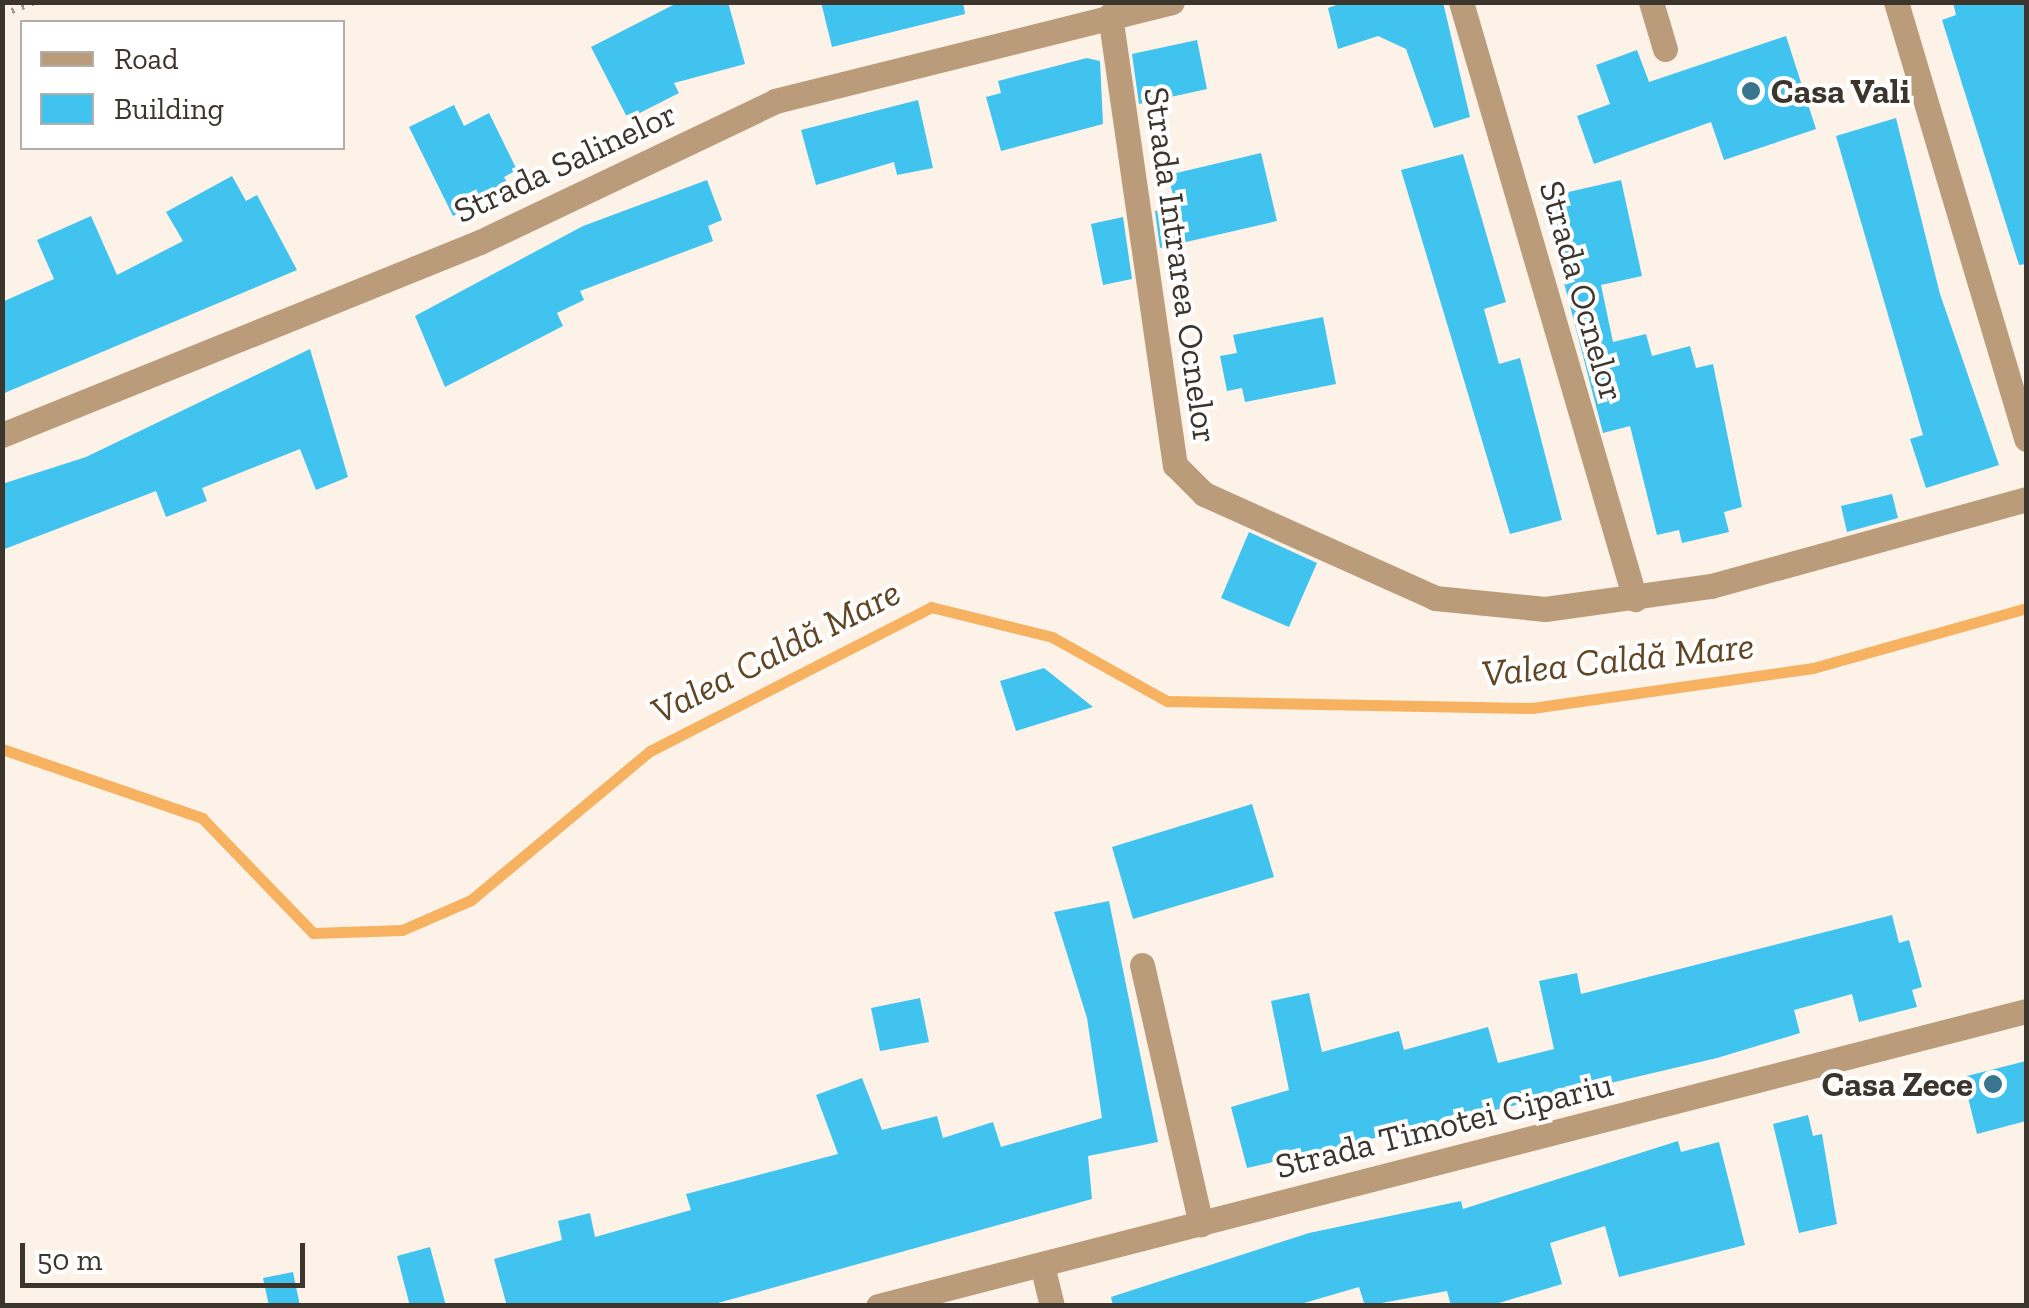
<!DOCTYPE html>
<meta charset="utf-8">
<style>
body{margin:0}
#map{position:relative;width:2029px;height:1308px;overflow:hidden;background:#fdf2e7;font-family:"Zilla Slab",serif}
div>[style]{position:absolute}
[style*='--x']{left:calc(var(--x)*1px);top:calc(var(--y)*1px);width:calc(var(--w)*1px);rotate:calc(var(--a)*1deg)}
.stream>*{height:11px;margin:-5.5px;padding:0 5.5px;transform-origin:5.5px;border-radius:5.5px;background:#f6b260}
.building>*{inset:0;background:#41c3f0}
.path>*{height:6px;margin-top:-3px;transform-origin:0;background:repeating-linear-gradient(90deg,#9e958c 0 2.5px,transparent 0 10.5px)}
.street>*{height:25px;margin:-12.5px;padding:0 12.5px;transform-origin:12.5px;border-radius:12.5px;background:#ba9c7b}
.dots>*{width:28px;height:28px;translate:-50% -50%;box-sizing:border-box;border:5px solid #fff;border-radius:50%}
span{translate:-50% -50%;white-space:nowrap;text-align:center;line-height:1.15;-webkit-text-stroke:8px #fff;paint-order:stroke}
.poi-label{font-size:35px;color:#3c352d;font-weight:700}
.left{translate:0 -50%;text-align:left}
.right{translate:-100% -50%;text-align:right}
.street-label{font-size:35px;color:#3c352d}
.water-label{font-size:38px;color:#624523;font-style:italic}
.frame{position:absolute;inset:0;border:5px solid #3c352d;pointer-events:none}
.legend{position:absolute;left:20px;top:20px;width:325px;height:130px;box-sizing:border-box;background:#fff;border:2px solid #b1aeab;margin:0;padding:12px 18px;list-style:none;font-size:30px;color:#3c352d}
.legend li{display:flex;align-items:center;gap:20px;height:50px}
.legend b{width:50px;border:2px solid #b1aeab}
.scale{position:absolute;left:20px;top:1243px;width:285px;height:45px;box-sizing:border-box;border:5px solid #3c352d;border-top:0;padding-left:12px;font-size:30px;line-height:35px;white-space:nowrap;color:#3c352d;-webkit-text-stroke:8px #fff;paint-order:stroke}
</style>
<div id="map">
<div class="stream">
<div style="--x:2;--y:749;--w:212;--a:19"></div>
<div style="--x:202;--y:818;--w:160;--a:46"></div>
<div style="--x:313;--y:933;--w:89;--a:-1.9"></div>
<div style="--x:402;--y:930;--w:75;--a:-23.5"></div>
<div style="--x:471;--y:900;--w:233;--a:-39.8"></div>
<div style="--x:650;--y:751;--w:316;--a:-27.1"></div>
<div style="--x:931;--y:607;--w:125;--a:13.9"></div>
<div style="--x:1052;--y:637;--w:132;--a:29.1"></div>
<div style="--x:1167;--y:701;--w:365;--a:1.1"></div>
<div style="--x:1532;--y:708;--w:284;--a:-8.1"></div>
<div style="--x:1813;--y:668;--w:221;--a:-15.7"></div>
</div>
<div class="building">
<div style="clip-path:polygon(679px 2px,728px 2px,745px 64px,674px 83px,679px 93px,628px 119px,591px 47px)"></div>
<div style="clip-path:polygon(821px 2px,963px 2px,965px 14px,832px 47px)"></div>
<div style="clip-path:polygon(1345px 2px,1443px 2px,1470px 117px,1434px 128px,1406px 49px,1378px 36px,1338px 49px,1328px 8px)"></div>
<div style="clip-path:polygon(1953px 2px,2026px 2px,2026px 264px,2019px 265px,1942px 20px,1956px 15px)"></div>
<div style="clip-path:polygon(1786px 36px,1816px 129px,1724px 160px,1711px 122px,1594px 164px,1577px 116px,1610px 104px,1596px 65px,1637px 50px,1649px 82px)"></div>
<div style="clip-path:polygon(1197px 40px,1207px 89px,1139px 104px,1132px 54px)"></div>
<div style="clip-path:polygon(1087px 58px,1100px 61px,1103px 124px,1001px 151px,986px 97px,1001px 93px,998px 81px)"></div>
<div style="clip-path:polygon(918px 100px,933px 168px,897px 175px,894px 162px,816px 185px,801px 130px)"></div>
<div style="clip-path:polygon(454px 105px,464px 126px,489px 113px,517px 170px,504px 177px,510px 188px,453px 216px,409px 127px)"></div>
<div style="clip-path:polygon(1896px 118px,1940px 294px,1999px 465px,1926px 488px,1910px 439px,1923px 435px,1836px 136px)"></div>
<div style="clip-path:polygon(1261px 153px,1277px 221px,1160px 248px,1155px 211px,1176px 207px,1168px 175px)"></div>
<div style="clip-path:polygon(1463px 154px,1506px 302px,1484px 309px,1499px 364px,1520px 358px,1562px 520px,1510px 534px,1401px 170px)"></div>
<div style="clip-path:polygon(232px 176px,246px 201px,257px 195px,297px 270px,2px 394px,2px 302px,54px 279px,37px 240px,91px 216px,117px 275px,183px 241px,166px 212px)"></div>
<div style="clip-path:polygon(707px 180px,722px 220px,708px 226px,713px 241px,580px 291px,584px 300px,557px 313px,563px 326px,445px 387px,415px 316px,583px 226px)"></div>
<div style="clip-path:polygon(1621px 180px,1642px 276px,1601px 285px,1613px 342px,1646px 334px,1652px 356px,1690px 346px,1696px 368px,1713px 364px,1742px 507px,1724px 512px,1729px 532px,1682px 543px,1679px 530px,1657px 535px,1630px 426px,1603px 433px,1542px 198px)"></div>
<div style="clip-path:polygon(1123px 217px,1132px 279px,1103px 285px,1091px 224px)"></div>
<div style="clip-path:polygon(1323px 317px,1336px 384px,1245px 402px,1242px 388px,1227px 391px,1220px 356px,1237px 353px,1233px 335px)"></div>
<div style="clip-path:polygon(310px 349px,348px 477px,316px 490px,300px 449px,202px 488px,207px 501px,166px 517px,156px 491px,2px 550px,2px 484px,86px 457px)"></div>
<div style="clip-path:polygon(1892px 494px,1898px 518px,1847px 532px,1841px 506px)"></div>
<div style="clip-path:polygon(1249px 532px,1317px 563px,1289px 627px,1221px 598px)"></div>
<div style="clip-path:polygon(1044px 668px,1093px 707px,1016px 731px,1000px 681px)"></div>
<div style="clip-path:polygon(1252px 804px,1274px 877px,1133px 919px,1112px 847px)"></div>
<div style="clip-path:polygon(1109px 901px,1158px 1142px,1088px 1156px,1092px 1199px,707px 1306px,507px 1306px,494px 1259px,562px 1240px,558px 1221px,590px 1213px,595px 1237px,691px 1210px,686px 1194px,838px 1154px,816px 1095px,862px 1078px,882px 1130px,937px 1116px,943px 1138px,993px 1122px,1001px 1147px,1102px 1118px,1087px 1018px,1054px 912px)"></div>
<div style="clip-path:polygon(1892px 915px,1899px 943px,1909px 940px,1922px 987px,1912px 990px,1917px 1007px,1859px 1022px,1852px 994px,1794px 1010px,1800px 1033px,1717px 1058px,1247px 1168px,1231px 1107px,1289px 1090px,1271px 1001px,1309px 993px,1322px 1052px,1399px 1031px,1404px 1050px,1488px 1027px,1498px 1063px,1554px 1049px,1539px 981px,1577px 973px,1581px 994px)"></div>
<div style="clip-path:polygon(920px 998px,929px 1042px,880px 1051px,871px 1008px)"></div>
<div style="clip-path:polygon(2026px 1061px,2026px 1121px,1977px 1134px,1963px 1077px)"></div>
<div style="clip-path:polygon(1808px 1115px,1813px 1136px,1822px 1134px,1837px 1224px,1799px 1233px,1773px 1124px)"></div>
<div style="clip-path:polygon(1678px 1141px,1681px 1152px,1719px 1142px,1745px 1245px,1619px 1277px,1605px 1226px,1550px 1243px,1562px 1284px,1489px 1306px,1451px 1306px,1447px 1291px,1365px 1306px,1359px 1287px,1294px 1306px,1113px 1306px,1111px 1297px,1309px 1233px,1461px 1201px,1463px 1209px)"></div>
<div style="clip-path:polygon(430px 1247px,446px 1306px,410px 1306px,397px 1256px)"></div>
<div style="clip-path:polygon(293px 1272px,300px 1306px,269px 1306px,263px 1278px)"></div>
</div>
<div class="path">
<div style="--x:2;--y:15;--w:35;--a:-22"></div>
</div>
<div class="street">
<div style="--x:1461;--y:2;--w:622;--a:73.75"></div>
<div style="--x:1651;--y:2;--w:49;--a:73.4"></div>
<div style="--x:1896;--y:2;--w:456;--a:73.4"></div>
<div style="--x:1110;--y:15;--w:455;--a:81.8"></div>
<div style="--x:1175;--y:465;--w:41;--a:45"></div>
<div style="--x:1204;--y:494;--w:253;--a:24.2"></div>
<div style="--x:1435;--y:598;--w:111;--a:5.7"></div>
<div style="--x:1545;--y:609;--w:168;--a:-7.9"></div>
<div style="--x:1711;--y:586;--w:327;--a:-15.4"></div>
<div style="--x:2;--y:435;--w:515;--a:-21.99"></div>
<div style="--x:480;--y:242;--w:327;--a:-25.5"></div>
<div style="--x:775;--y:101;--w:409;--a:-14"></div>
<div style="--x:1142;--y:965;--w:266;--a:77.2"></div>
<div style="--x:1042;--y:1265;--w:42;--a:76.3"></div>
<div style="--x:878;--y:1306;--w:1185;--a:-14.41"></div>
</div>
<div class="dots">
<div style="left:1751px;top:91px;background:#39758c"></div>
<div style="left:1993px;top:1084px;background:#39758c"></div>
</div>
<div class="poi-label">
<span class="left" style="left:1771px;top:91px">Casa Vali</span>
<span class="right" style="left:1973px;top:1084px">Casa Zece</span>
</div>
<div class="street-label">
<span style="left:565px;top:162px;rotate:-25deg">Strada Salinelor</span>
<span style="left:1181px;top:265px;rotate:82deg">Strada Intrarea Ocnelor</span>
<span style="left:1582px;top:291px;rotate:74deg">Strada Ocnelor</span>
<span style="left:1444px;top:1125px;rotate:-14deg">Strada Timotei Cipariu</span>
</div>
<div class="water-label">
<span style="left:776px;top:652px;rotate:-27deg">Valea Caldă Mare</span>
<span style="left:1618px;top:660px;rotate:-6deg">Valea Caldă Mare</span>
</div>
<div class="frame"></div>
<ul class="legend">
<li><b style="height:12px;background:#ba9c7b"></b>Road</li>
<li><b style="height:28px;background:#41c3f0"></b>Building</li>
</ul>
<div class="scale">50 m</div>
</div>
